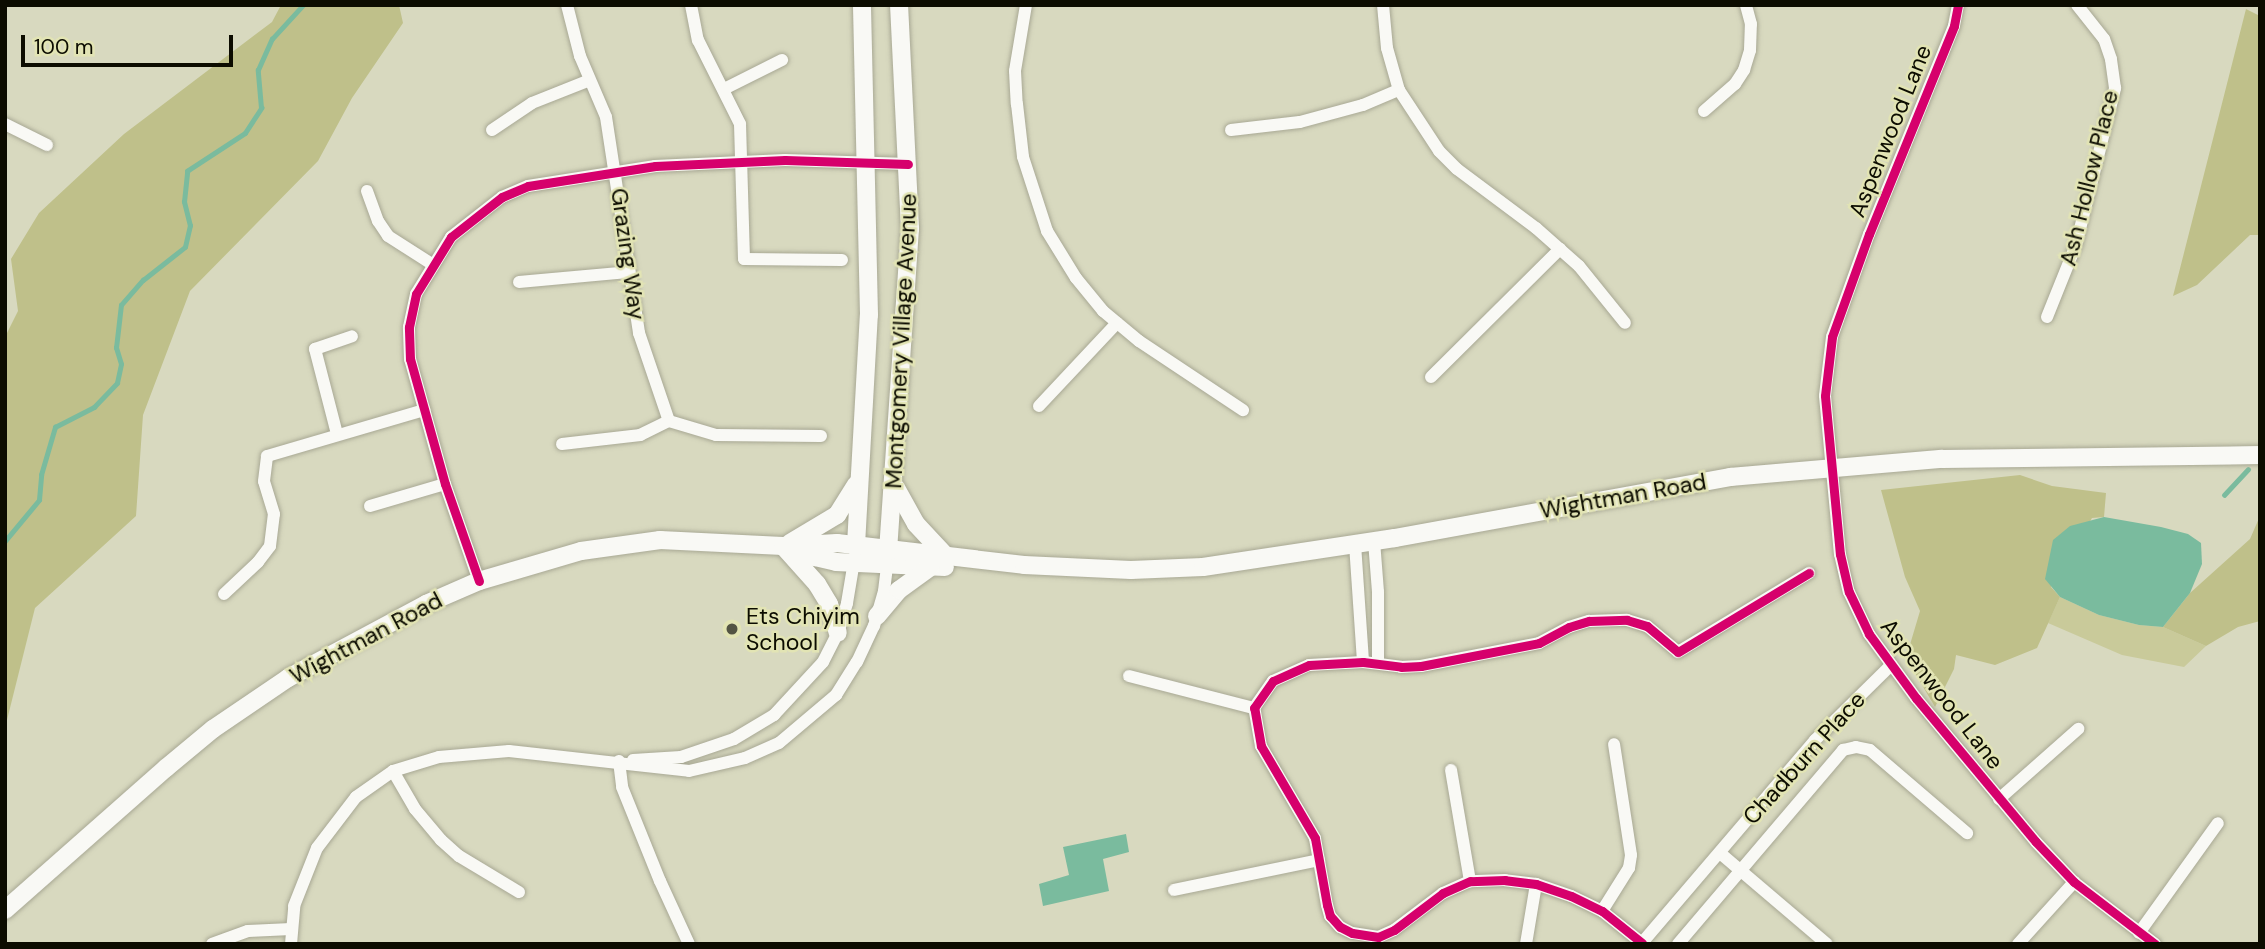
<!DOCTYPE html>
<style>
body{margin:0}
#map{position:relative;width:2265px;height:949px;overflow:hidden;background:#d8d9bf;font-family:"DM Sans",sans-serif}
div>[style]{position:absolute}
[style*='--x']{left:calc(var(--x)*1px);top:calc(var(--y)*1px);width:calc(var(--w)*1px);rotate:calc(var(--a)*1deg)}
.green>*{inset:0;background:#c9ca9a}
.forest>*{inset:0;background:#bfc08a}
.water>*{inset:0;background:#7abb9e}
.stream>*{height:4.5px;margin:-2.25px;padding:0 2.25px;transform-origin:2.25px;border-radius:2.25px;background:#7abb9e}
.roads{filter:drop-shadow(0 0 2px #a8a894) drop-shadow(0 0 2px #a8a894)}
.street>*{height:12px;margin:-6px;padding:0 6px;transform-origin:6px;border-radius:6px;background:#f9f9f5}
.secondary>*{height:18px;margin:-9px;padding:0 9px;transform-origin:9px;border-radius:9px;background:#f9f9f5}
.cycleway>*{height:9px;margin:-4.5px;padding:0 4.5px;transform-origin:4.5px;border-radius:4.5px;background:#d6006c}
.dots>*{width:19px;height:19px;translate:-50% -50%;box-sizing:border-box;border:4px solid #e2e4b4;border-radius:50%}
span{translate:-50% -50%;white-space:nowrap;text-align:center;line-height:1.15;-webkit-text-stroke:5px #e2e4b4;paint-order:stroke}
.street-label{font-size:23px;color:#0c0c00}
.poi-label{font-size:23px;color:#0c0c00}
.left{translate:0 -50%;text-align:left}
.frame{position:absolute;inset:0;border:7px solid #0c0c00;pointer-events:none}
.scale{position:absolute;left:21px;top:35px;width:212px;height:32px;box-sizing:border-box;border:4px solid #0c0c00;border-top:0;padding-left:9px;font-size:21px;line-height:24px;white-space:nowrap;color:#0c0c00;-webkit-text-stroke:5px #e2e4b4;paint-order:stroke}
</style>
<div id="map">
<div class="green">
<div style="clip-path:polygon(2060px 597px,2099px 615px,2139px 625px,2163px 627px,2206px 646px,2184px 667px,2122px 655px,2048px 623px)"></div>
</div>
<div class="forest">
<div style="clip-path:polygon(281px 5px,399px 5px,403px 23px,352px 98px,318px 161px,190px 291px,143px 415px,136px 516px,35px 608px,5px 728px,5px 337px,18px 311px,11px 259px,39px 213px,124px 134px,272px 22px)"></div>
<div style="clip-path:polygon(2246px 9px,2260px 16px,2260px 235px,2250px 235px,2197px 285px,2173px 296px)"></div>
<div style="clip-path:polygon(2020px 475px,2052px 486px,2106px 493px,2104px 517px,2092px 518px,2051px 587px,2060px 597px,2037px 648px,1995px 665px,1956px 655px,1954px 669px,1935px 707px,1906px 658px,1920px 611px,1905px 577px,1881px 490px)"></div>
<div style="clip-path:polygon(2260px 516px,2260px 621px,2238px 627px,2206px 646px,2163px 627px,2190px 593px,2250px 539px)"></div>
</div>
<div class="water">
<div style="clip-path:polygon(2104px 517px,2161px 527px,2188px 534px,2201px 543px,2202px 564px,2190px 593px,2163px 627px,2139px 625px,2099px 615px,2060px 597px,2045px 579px,2053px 540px,2070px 526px)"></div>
<div style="clip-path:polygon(1126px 834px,1129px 852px,1103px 859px,1109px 891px,1043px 906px,1039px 884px,1069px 875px,1063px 847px)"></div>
</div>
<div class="stream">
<div style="--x:2224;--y:495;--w:35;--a:-47"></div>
<div style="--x:5;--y:541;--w:53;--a:-50.3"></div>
<div style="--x:39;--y:500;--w:25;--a:-85"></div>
<div style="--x:41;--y:475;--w:50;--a:-73.7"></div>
<div style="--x:55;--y:427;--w:44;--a:-27.1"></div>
<div style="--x:94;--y:407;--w:33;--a:-46"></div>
<div style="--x:117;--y:383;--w:19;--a:-78"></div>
<div style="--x:121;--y:364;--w:17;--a:-107"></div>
<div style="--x:116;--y:348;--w:43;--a:-83.4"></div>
<div style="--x:121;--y:305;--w:33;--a:-49"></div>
<div style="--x:143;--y:280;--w:53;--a:-38.2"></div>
<div style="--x:185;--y:247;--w:22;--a:-77"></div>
<div style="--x:190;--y:226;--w:25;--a:-104"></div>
<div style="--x:184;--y:202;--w:31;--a:-84"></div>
<div style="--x:187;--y:171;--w:69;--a:-33.2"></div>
<div style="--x:245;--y:133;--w:30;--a:-57"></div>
<div style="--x:261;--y:108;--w:38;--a:-95"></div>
<div style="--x:258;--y:70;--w:34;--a:-66"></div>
<div style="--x:272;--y:39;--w:46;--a:-47.6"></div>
</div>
<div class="roads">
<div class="street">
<div style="--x:567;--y:5;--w:53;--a:75.7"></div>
<div style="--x:580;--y:56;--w:66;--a:66.9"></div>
<div style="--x:606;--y:117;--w:219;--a:81.3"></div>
<div style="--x:639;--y:333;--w:93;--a:71.2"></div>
<div style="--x:691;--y:5;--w:36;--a:79"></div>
<div style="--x:698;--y:40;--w:94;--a:63.4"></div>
<div style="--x:740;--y:124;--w:135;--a:88.3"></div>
<div style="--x:744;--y:259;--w:98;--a:0.6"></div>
<div style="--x:1026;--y:5;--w:67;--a:99.5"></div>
<div style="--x:1015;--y:71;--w:33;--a:87"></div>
<div style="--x:1017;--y:104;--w:53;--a:83.5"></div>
<div style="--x:1023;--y:157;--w:78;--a:72"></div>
<div style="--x:1047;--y:231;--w:55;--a:58.3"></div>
<div style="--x:1076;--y:278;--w:43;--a:50.7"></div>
<div style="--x:1103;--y:311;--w:47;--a:39.8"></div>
<div style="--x:1139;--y:341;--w:125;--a:33.6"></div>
<div style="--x:1383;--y:5;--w:43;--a:84.7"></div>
<div style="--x:1387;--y:48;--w:44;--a:74.1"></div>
<div style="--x:1399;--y:90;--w:73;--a:56.7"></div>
<div style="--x:1439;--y:151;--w:25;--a:45"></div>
<div style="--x:1457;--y:169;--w:99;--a:36.8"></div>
<div style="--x:1536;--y:228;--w:57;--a:41.5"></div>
<div style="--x:1579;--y:266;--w:73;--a:51.1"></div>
<div style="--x:1958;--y:5;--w:21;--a:101"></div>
<div style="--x:1954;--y:26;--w:225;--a:112.2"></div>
<div style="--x:1869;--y:234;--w:109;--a:109.8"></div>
<div style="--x:1832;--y:337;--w:59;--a:96.8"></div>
<div style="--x:1825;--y:396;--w:159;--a:84.6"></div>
<div style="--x:1840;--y:554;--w:39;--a:77"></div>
<div style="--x:1849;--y:592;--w:47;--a:64.5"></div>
<div style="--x:1869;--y:634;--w:79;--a:53.7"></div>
<div style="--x:1916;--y:698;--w:187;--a:50.2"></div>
<div style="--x:2036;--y:842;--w:55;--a:46.5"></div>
<div style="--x:2074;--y:882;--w:102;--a:37.4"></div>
<div style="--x:724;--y:89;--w:65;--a:-26.6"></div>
<div style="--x:1704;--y:111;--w:41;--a:-41.1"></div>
<div style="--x:1735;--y:84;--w:17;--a:-57"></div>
<div style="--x:1744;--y:70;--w:21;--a:-73"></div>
<div style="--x:1750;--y:50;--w:26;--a:-88"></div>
<div style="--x:1751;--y:24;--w:20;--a:-105"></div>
<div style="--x:5;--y:124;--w:47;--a:26.6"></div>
<div style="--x:492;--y:130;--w:48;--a:-34"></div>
<div style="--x:532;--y:103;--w:62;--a:-21.6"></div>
<div style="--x:1231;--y:130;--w:69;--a:-6.6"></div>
<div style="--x:1300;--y:122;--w:65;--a:-15.1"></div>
<div style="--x:1363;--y:105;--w:39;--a:-23"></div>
<div style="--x:367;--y:191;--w:32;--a:70"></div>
<div style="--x:378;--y:221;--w:18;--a:56"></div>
<div style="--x:388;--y:236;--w:52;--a:32.5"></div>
<div style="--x:519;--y:282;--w:109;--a:-5.2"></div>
<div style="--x:2047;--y:317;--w:78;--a:-68.1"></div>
<div style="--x:2076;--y:245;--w:162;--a:-76"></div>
<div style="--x:2115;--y:88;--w:29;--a:-98"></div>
<div style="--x:2111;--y:59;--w:21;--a:-109"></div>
<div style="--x:2104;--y:39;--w:43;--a:-128.5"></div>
<div style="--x:1431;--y:377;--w:182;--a:-44.8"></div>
<div style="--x:1039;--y:406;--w:114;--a:-46.8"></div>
<div style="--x:669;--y:421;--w:49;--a:16.6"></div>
<div style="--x:716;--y:435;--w:105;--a:0.5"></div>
<div style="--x:337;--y:434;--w:88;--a:-104.5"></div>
<div style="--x:315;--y:349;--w:39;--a:-19"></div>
<div style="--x:562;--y:444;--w:79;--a:-6.6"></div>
<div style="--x:640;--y:435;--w:32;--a:-26"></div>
<div style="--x:370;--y:506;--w:78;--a:-16.3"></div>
<div style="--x:1374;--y:541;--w:51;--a:85.5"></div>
<div style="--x:1378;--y:592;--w:71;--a:90"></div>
<div style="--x:1355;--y:544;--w:118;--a:86.1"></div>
<div style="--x:479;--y:581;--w:103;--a:-109.3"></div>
<div style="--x:445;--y:484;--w:130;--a:-105.6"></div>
<div style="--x:410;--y:359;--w:32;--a:-92"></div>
<div style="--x:409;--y:327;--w:34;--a:-78"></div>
<div style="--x:416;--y:294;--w:67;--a:-58.4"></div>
<div style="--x:451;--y:237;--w:65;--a:-38.1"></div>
<div style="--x:502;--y:197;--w:28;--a:-23"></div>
<div style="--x:528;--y:186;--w:129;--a:-8.9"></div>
<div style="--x:655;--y:166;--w:130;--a:-2.6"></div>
<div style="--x:785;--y:160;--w:123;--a:1.9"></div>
<div style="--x:224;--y:594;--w:47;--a:-43.3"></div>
<div style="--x:258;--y:562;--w:20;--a:-53"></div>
<div style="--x:270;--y:546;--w:32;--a:-83"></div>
<div style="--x:274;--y:514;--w:34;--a:-107"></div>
<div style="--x:264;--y:481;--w:25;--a:-83"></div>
<div style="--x:267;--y:456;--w:164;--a:-16.3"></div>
<div style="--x:1129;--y:676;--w:129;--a:14.4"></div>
<div style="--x:633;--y:760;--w:48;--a:-3.6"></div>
<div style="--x:681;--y:757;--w:56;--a:-18.8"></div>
<div style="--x:734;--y:739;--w:47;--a:-31"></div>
<div style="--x:774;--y:715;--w:72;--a:-47.2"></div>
<div style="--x:823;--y:662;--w:33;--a:-63"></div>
<div style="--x:838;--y:633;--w:31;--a:-73"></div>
<div style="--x:847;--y:603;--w:49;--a:-80.5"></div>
<div style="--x:619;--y:761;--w:26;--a:83"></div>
<div style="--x:622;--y:787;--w:101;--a:68"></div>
<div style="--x:660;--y:881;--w:69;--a:65.3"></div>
<div style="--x:1451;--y:770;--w:113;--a:80.3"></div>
<div style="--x:393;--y:771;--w:44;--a:59.9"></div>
<div style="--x:415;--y:809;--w:40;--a:50"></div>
<div style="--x:441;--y:840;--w:24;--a:42"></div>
<div style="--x:459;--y:856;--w:70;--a:31"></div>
<div style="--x:1999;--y:799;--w:106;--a:-41.5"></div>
<div style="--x:1720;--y:853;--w:140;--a:40.4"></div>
<div style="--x:1174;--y:890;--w:148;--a:-11.7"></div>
<div style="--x:1602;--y:911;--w:51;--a:-57.9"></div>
<div style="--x:1629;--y:868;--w:13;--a:-81"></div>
<div style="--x:1631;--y:855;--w:112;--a:-98.7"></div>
<div style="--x:2139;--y:933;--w:135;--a:-54.3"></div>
<div style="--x:1642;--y:943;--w:51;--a:-141.3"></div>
<div style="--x:1602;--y:911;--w:34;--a:-154"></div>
<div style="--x:1571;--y:896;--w:37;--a:-161"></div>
<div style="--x:1536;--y:884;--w:31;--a:-173"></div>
<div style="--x:1505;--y:880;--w:35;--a:178"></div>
<div style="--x:1470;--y:881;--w:30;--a:156"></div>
<div style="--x:1443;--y:893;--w:61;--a:142.9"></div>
<div style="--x:1394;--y:930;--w:17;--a:156"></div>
<div style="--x:1378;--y:937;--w:26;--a:-171"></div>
<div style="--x:1352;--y:933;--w:13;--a:-153"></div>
<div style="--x:1340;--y:927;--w:15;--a:-132"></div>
<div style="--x:1330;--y:916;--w:11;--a:-105"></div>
<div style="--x:1327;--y:905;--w:68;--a:-100.2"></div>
<div style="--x:1315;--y:838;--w:107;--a:-120.4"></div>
<div style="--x:1261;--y:746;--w:39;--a:-100"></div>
<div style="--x:1254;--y:708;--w:33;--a:-55"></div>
<div style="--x:1273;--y:681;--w:39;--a:-24"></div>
<div style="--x:1309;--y:665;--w:54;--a:-3.2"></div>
<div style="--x:1363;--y:662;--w:38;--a:7"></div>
<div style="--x:1401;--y:667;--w:20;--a:-3"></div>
<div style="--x:1421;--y:666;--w:120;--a:-11"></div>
<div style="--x:1539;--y:643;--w:34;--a:-28"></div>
<div style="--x:1569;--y:627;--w:21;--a:-17"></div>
<div style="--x:1589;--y:621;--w:38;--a:-2"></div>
<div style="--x:1627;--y:620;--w:21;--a:17"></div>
<div style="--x:1647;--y:626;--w:40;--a:40"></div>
<div style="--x:1678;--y:652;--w:153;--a:-31.1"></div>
<div style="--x:212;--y:944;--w:38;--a:-20"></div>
<div style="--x:248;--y:931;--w:43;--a:-2.7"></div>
<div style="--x:291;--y:944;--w:38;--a:-85"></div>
<div style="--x:294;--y:906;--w:62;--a:-68.4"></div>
<div style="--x:317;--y:848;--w:64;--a:-52.6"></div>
<div style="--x:356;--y:797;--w:45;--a:-35.1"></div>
<div style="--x:393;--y:771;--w:48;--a:-16.9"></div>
<div style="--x:439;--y:757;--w:70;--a:-4.9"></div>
<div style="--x:509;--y:751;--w:181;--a:6.3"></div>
<div style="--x:689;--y:771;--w:57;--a:-13.1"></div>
<div style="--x:745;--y:758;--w:37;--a:-24"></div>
<div style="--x:779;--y:743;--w:75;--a:-40.1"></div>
<div style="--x:836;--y:695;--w:39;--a:-58"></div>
<div style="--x:857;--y:662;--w:40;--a:-65"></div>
<div style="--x:874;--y:626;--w:36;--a:-74"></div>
<div style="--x:884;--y:591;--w:34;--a:-83"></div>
<div style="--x:1526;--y:944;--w:61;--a:-80.5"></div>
<div style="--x:1641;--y:944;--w:268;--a:-49.5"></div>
<div style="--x:1815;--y:740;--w:107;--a:-44.6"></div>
<div style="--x:1678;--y:944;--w:255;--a:-49.6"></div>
<div style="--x:1843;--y:750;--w:13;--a:-13"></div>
<div style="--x:1856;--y:747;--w:14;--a:12"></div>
<div style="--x:1870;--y:750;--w:128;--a:40.6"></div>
<div style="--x:2018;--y:944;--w:84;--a:-47.9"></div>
</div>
<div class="secondary">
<div style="--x:896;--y:488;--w:41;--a:60.9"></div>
<div style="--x:916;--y:524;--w:42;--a:46.9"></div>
<div style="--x:790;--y:543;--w:55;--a:-30.8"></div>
<div style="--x:837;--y:515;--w:36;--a:-58"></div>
<div style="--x:856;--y:545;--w:230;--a:-86.8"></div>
<div style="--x:869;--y:315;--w:310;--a:-91.3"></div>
<div style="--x:783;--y:546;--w:51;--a:48.2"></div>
<div style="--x:817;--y:584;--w:23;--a:59"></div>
<div style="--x:829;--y:604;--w:30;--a:73"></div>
<div style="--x:800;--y:546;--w:19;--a:36"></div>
<div style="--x:815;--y:557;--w:22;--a:13"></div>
<div style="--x:836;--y:562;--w:109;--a:2.6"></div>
<div style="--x:888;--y:551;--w:323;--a:-86.1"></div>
<div style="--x:910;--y:229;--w:224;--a:-92.8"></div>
<div style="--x:877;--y:616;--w:34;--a:-50"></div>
<div style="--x:899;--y:590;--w:39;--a:-36"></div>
<div style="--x:5;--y:910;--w:215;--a:-41.4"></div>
<div style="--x:166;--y:768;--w:61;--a:-39.7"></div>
<div style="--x:213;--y:729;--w:91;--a:-34.2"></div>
<div style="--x:288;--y:678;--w:157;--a:-28.2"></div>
<div style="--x:426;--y:604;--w:58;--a:-23.5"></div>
<div style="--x:479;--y:581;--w:106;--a:-16.4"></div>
<div style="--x:581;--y:551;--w:80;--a:-7.9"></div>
<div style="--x:660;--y:540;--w:123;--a:2.8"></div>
<div style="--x:783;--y:546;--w:54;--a:-3.2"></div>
<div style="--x:837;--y:543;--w:188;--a:6.7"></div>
<div style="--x:1024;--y:565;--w:107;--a:2.7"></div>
<div style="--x:1131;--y:570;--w:72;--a:-2.4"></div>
<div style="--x:1203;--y:567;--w:194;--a:-8.6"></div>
<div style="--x:1395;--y:538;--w:341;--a:-10.3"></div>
<div style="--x:1730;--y:477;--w:213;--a:-4.9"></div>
<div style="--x:1942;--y:459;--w:318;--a:-0.7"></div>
</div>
</div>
<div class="cycleway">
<div style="--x:1958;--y:5;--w:21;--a:101"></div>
<div style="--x:1954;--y:26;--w:225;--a:112.2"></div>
<div style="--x:1869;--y:234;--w:109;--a:109.8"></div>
<div style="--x:1832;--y:337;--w:59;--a:96.8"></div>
<div style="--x:1825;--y:396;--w:159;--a:84.6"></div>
<div style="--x:1840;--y:554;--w:39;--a:77"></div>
<div style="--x:1849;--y:592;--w:47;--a:64.5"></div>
<div style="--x:1869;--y:634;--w:79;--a:53.7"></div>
<div style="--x:1916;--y:698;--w:187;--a:50.2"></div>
<div style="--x:2036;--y:842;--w:55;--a:46.5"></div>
<div style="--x:2074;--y:882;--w:102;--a:37.4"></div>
<div style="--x:479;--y:581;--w:103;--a:-109.3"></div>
<div style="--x:445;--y:484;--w:130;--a:-105.6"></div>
<div style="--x:410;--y:359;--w:32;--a:-92"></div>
<div style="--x:409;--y:327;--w:34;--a:-78"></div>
<div style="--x:416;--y:294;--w:67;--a:-58.4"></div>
<div style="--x:451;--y:237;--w:65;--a:-38.1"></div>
<div style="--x:502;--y:197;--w:28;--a:-23"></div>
<div style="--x:528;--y:186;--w:129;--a:-8.9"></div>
<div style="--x:655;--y:166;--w:130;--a:-2.6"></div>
<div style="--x:785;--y:160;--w:123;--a:1.9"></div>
<div style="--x:1642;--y:943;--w:51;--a:-141.3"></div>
<div style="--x:1602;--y:911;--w:34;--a:-154"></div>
<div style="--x:1571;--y:896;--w:37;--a:-161"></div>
<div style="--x:1536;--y:884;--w:31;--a:-173"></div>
<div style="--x:1505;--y:880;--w:35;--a:178"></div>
<div style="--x:1470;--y:881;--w:30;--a:156"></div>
<div style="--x:1443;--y:893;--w:61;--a:142.9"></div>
<div style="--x:1394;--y:930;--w:17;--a:156"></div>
<div style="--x:1378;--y:937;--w:26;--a:-171"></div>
<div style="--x:1352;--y:933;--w:13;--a:-153"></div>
<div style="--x:1340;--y:927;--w:15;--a:-132"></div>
<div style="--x:1330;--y:916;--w:11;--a:-105"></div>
<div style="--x:1327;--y:905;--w:68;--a:-100.2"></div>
<div style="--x:1315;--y:838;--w:107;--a:-120.4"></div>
<div style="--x:1261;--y:746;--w:39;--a:-100"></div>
<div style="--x:1254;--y:708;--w:33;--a:-55"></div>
<div style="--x:1273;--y:681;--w:39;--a:-24"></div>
<div style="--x:1309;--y:665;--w:54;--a:-3.2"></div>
<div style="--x:1363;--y:662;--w:38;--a:7"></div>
<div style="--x:1401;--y:667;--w:20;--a:-3"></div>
<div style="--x:1421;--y:666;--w:120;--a:-11"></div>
<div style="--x:1539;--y:643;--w:34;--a:-28"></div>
<div style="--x:1569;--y:627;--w:21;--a:-17"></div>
<div style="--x:1589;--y:621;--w:38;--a:-2"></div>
<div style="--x:1627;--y:620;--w:21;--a:17"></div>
<div style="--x:1647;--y:626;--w:40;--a:40"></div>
<div style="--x:1678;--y:652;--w:153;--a:-31.1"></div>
</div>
<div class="dots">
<div style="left:732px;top:629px;background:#535443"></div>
</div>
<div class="street-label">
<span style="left:1890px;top:131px;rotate:-68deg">Aspenwood Lane</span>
<span style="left:2089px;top:178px;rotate:-76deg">Ash Hollow Place</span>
<span style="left:628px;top:254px;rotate:82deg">Grazing Way</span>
<span style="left:901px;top:341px;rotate:-87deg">Montgomery Village Avenue</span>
<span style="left:1623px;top:496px;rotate:-10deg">Wightman Road</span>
<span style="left:366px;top:638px;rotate:-28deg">Wightman Road</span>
<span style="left:1942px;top:694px;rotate:52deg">Aspenwood Lane</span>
<span style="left:1804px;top:758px;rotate:-48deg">Chadburn Place</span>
</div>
<div class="poi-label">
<span class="left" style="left:746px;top:629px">Ets Chiyim<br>School</span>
</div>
<div class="frame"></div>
<div class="scale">100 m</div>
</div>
